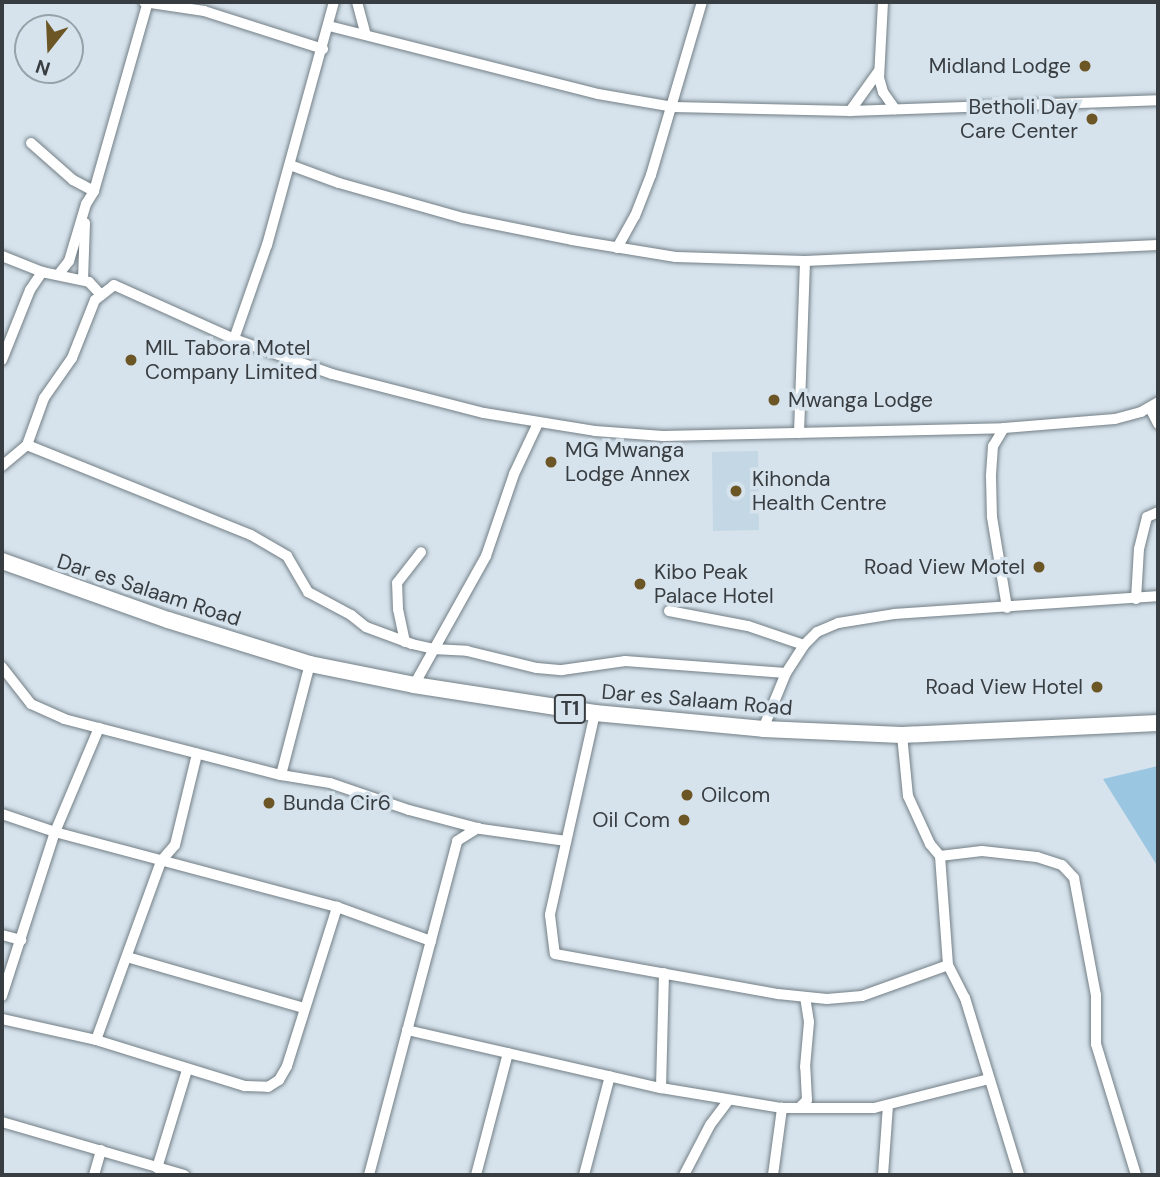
<!DOCTYPE html>
<style>
body{margin:0}
#map{position:relative;width:1160px;height:1177px;overflow:hidden;background:#d6e3ec;font-family:"DM Sans",sans-serif}
div>[style]{position:absolute}
[style*='--x']{left:calc(var(--x)*1px);top:calc(var(--y)*1px);width:calc(var(--w)*1px);rotate:calc(var(--a)*1deg)}
.built>*{inset:0;background:#c3d8e4}
.green>*{inset:0;background:#9ac6e1}
.roads{filter:drop-shadow(0 0 2px #737f86) drop-shadow(0 0 2px #737f86)}
.minor>*{height:10px;margin:-5px;padding:0 5px;transform-origin:5px;border-radius:5px;background:#fff}
.trunk>*{height:16px;margin:-8px;padding:0 8px;transform-origin:8px;border-radius:8px;background:#fff}
.dots>*{width:19px;height:19px;translate:-50% -50%;box-sizing:border-box;border:4px solid #d6e3ec;border-radius:50%}
span{translate:-50% -50%;white-space:nowrap;text-align:center;line-height:1.15;-webkit-text-stroke:7px #d6e3ec;paint-order:stroke}
.shield-label span{padding:2px 5px;background:#d6e3ec;border:2px solid;border-radius:5px;-webkit-text-stroke-width:0}
.shield-label{font-size:19px;color:#383d41;font-weight:700}
.poi-label{font-size:21px;color:#383d41}
.right{translate:-100% -50%;text-align:right}
.left{translate:0 -50%;text-align:left}
.street-label{font-size:21px;color:#383d41}
.frame{position:absolute;inset:0;border:4px solid #383d41;pointer-events:none}
.north{position:absolute;left:14px;top:14px;width:70px;height:70px;box-sizing:border-box;background:#d6e3ec;border:2px solid #97a1a8;border-radius:50%;rotate:198deg;font-size:19px;font-weight:700;line-height:28px;text-align:center;color:#383d41}
.north::after{content:'';display:block;margin:auto;width:24px;height:32px;background:#6c5626;clip-path:polygon(50% 0,100% 100%,50% 72%,0 100%)}
</style>
<div id="map">
<div class="built">
<div style="clip-path:polygon(758px 451px,759px 530px,713px 531px,712px 452px)"></div>
</div>
<div class="green">
<div style="clip-path:polygon(1158px 766px,1158px 867px,1103px 779px)"></div>
</div>
<div class="roads">
<div class="minor">
<div style="--x:144;--y:2;--w:61;--a:8.5"></div>
<div style="--x:204;--y:11;--w:125;--a:17.7"></div>
<div style="--x:357;--y:2;--w:34;--a:75"></div>
<div style="--x:883;--y:2;--w:76;--a:93"></div>
<div style="--x:879;--y:78;--w:15;--a:74"></div>
<div style="--x:883;--y:92;--w:21;--a:55"></div>
<div style="--x:329;--y:26;--w:277;--a:14.2"></div>
<div style="--x:598;--y:94;--w:76;--a:9.8"></div>
<div style="--x:673;--y:107;--w:177;--a:1.3"></div>
<div style="--x:850;--y:111;--w:308;--a:-2"></div>
<div style="--x:850;--y:111;--w:48;--a:-54.3"></div>
<div style="--x:31;--y:143;--w:56;--a:41.4"></div>
<div style="--x:73;--y:180;--w:24;--a:28"></div>
<div style="--x:290;--y:165;--w:52;--a:20.2"></div>
<div style="--x:339;--y:183;--w:129;--a:15.8"></div>
<div style="--x:463;--y:218;--w:111;--a:11.4"></div>
<div style="--x:572;--y:240;--w:105;--a:9.3"></div>
<div style="--x:676;--y:257;--w:129;--a:1.8"></div>
<div style="--x:805;--y:261;--w:353;--a:-2.6"></div>
<div style="--x:617;--y:248;--w:37;--a:-61"></div>
<div style="--x:635;--y:216;--w:44;--a:-68.7"></div>
<div style="--x:651;--y:175;--w:180;--a:-73.6"></div>
<div style="--x:2;--y:256;--w:43;--a:21.8"></div>
<div style="--x:42;--y:272;--w:48;--a:12"></div>
<div style="--x:89;--y:282;--w:18;--a:47"></div>
<div style="--x:58;--y:275;--w:18;--a:-52"></div>
<div style="--x:69;--y:261;--w:59;--a:-73.4"></div>
<div style="--x:86;--y:204;--w:15;--a:-58"></div>
<div style="--x:94;--y:191;--w:197;--a:-74.1"></div>
<div style="--x:83;--y:280;--w:57;--a:-88"></div>
<div style="--x:234;--y:339;--w:100;--a:-70.7"></div>
<div style="--x:267;--y:245;--w:252;--a:-74.6"></div>
<div style="--x:2;--y:360;--w:75;--a:-68.2"></div>
<div style="--x:30;--y:290;--w:22;--a:-56"></div>
<div style="--x:1150;--y:408;--w:18;--a:63"></div>
<div style="--x:1004;--y:428;--w:21;--a:121"></div>
<div style="--x:993;--y:446;--w:31;--a:94"></div>
<div style="--x:991;--y:477;--w:40;--a:88.6"></div>
<div style="--x:992;--y:517;--w:92;--a:80.6"></div>
<div style="--x:799;--y:433;--w:172;--a:-88"></div>
<div style="--x:27;--y:445;--w:241;--a:21.9"></div>
<div style="--x:251;--y:535;--w:42;--a:30.3"></div>
<div style="--x:287;--y:556;--w:42;--a:59.7"></div>
<div style="--x:308;--y:592;--w:49;--a:28.1"></div>
<div style="--x:351;--y:615;--w:19;--a:39"></div>
<div style="--x:366;--y:627;--w:49;--a:20.3"></div>
<div style="--x:412;--y:644;--w:22;--a:13"></div>
<div style="--x:433;--y:649;--w:34;--a:3"></div>
<div style="--x:467;--y:651;--w:72;--a:13.7"></div>
<div style="--x:537;--y:668;--w:25;--a:5"></div>
<div style="--x:562;--y:670;--w:64;--a:-8.1"></div>
<div style="--x:625;--y:661;--w:161;--a:4.3"></div>
<div style="--x:2;--y:466;--w:33;--a:-40"></div>
<div style="--x:27;--y:445;--w:50;--a:-70.1"></div>
<div style="--x:44;--y:398;--w:49;--a:-55"></div>
<div style="--x:72;--y:358;--w:62;--a:-68.4"></div>
<div style="--x:95;--y:300;--w:24;--a:-38"></div>
<div style="--x:114;--y:285;--w:132;--a:24.2"></div>
<div style="--x:234;--y:339;--w:104;--a:19.7"></div>
<div style="--x:332;--y:374;--w:157;--a:14.4"></div>
<div style="--x:484;--y:413;--w:112;--a:9.2"></div>
<div style="--x:595;--y:431;--w:68;--a:4.2"></div>
<div style="--x:663;--y:436;--w:341;--a:-1.3"></div>
<div style="--x:1004;--y:428;--w:111;--a:-4.6"></div>
<div style="--x:1115;--y:419;--w:27;--a:-15"></div>
<div style="--x:1141;--y:412;--w:20;--a:-30"></div>
<div style="--x:1136;--y:599;--w:50;--a:-86.6"></div>
<div style="--x:1139;--y:549;--w:33;--a:-76"></div>
<div style="--x:1147;--y:517;--w:12;--a:-24"></div>
<div style="--x:669;--y:611;--w:80;--a:10.8"></div>
<div style="--x:748;--y:626;--w:59;--a:18.7"></div>
<div style="--x:405;--y:642;--w:34;--a:-102"></div>
<div style="--x:398;--y:609;--w:26;--a:-92"></div>
<div style="--x:397;--y:583;--w:39;--a:-52"></div>
<div style="--x:2;--y:667;--w:47;--a:51.9"></div>
<div style="--x:31;--y:704;--w:36;--a:24"></div>
<div style="--x:64;--y:719;--w:224;--a:14.5"></div>
<div style="--x:281;--y:775;--w:50;--a:9.3"></div>
<div style="--x:330;--y:783;--w:83;--a:18.9"></div>
<div style="--x:409;--y:810;--w:74;--a:14.8"></div>
<div style="--x:481;--y:829;--w:86;--a:8"></div>
<div style="--x:414;--y:685;--w:148;--a:-60.8"></div>
<div style="--x:486;--y:556;--w:87;--a:-71.1"></div>
<div style="--x:514;--y:474;--w:56;--a:-64.8"></div>
<div style="--x:595;--y:713;--w:207;--a:102.6"></div>
<div style="--x:550;--y:915;--w:39;--a:83"></div>
<div style="--x:555;--y:954;--w:227;--a:10.2"></div>
<div style="--x:778;--y:994;--w:49;--a:5.8"></div>
<div style="--x:827;--y:999;--w:35;--a:-5"></div>
<div style="--x:862;--y:996;--w:91;--a:-19.8"></div>
<div style="--x:763;--y:729;--w:61;--a:-67.7"></div>
<div style="--x:786;--y:673;--w:33;--a:-57"></div>
<div style="--x:804;--y:645;--w:18;--a:-45"></div>
<div style="--x:817;--y:632;--w:23;--a:-23"></div>
<div style="--x:838;--y:623;--w:58;--a:-9"></div>
<div style="--x:895;--y:614;--w:264;--a:-3.9"></div>
<div style="--x:902;--y:735;--w:61;--a:84.4"></div>
<div style="--x:908;--y:796;--w:53;--a:65.4"></div>
<div style="--x:930;--y:844;--w:16;--a:50"></div>
<div style="--x:940;--y:856;--w:109;--a:85.8"></div>
<div style="--x:948;--y:965;--w:37;--a:63"></div>
<div style="--x:965;--y:998;--w:185;--a:73"></div>
<div style="--x:281;--y:775;--w:115;--a:-75.4"></div>
<div style="--x:2;--y:814;--w:56;--a:18.8"></div>
<div style="--x:55;--y:832;--w:292;--a:14.9"></div>
<div style="--x:337;--y:907;--w:100;--a:19.9"></div>
<div style="--x:940;--y:856;--w:42;--a:-6.8"></div>
<div style="--x:982;--y:851;--w:55;--a:6.2"></div>
<div style="--x:1037;--y:857;--w:26;--a:18"></div>
<div style="--x:1062;--y:865;--w:18;--a:47"></div>
<div style="--x:1074;--y:878;--w:119;--a:79.4"></div>
<div style="--x:1096;--y:995;--w:49;--a:90"></div>
<div style="--x:1096;--y:1044;--w:137;--a:73"></div>
<div style="--x:2;--y:935;--w:20;--a:15"></div>
<div style="--x:127;--y:957;--w:184;--a:16.1"></div>
<div style="--x:2;--y:996;--w:172;--a:-72.1"></div>
<div style="--x:55;--y:832;--w:113;--a:-67.1"></div>
<div style="--x:2;--y:1019;--w:96;--a:12.6"></div>
<div style="--x:96;--y:1040;--w:156;--a:17.2"></div>
<div style="--x:245;--y:1086;--w:23;--a:2"></div>
<div style="--x:268;--y:1087;--w:13;--a:-32"></div>
<div style="--x:279;--y:1080;--w:16;--a:-60"></div>
<div style="--x:287;--y:1066;--w:167;--a:-72.5"></div>
<div style="--x:407;--y:1030;--w:261;--a:12.9"></div>
<div style="--x:661;--y:1088;--w:123;--a:9.4"></div>
<div style="--x:782;--y:1108;--w:92;--a:0"></div>
<div style="--x:874;--y:1108;--w:119;--a:-14.2"></div>
<div style="--x:96;--y:1040;--w:190;--a:-70"></div>
<div style="--x:161;--y:861;--w:21;--a:-49"></div>
<div style="--x:175;--y:845;--w:94;--a:-76.4"></div>
<div style="--x:661;--y:1088;--w:115;--a:-88.5"></div>
<div style="--x:799;--y:1108;--w:11;--a:-45"></div>
<div style="--x:807;--y:1100;--w:33;--a:-93"></div>
<div style="--x:805;--y:1067;--w:45;--a:-84.9"></div>
<div style="--x:809;--y:1022;--w:24;--a:-99"></div>
<div style="--x:2;--y:1122;--w:190;--a:16.2"></div>
<div style="--x:157;--y:1168;--w:102;--a:-73"></div>
<div style="--x:94;--y:1175;--w:26;--a:-74"></div>
<div style="--x:369;--y:1175;--w:345;--a:-75.2"></div>
<div style="--x:457;--y:841;--w:25;--a:-32"></div>
<div style="--x:476;--y:1175;--w:126;--a:-75.3"></div>
<div style="--x:584;--y:1175;--w:102;--a:-75.3"></div>
<div style="--x:684;--y:1175;--w:56;--a:-62.5"></div>
<div style="--x:710;--y:1125;--w:30;--a:-53"></div>
<div style="--x:773;--y:1175;--w:68;--a:-82.3"></div>
<div style="--x:883;--y:1175;--w:69;--a:-85.9"></div>
</div>
<div class="trunk">
<div style="--x:2;--y:561;--w:176;--a:19.6"></div>
<div style="--x:168;--y:620;--w:149;--a:17.2"></div>
<div style="--x:310;--y:664;--w:106;--a:11.4"></div>
<div style="--x:414;--y:685;--w:183;--a:8.8"></div>
<div style="--x:595;--y:713;--w:169;--a:5.4"></div>
<div style="--x:763;--y:729;--w:139;--a:2.5"></div>
<div style="--x:902;--y:735;--w:256;--a:-2.7"></div>
</div>
</div>
<div class="dots">
<div style="left:1085px;top:66px;background:#6c5626"></div>
<div style="left:1092px;top:119px;background:#6c5626"></div>
<div style="left:131px;top:360px;background:#6c5626"></div>
<div style="left:774px;top:400px;background:#6c5626"></div>
<div style="left:551px;top:462px;background:#6c5626"></div>
<div style="left:736px;top:491px;background:#6c5626"></div>
<div style="left:1039px;top:567px;background:#6c5626"></div>
<div style="left:640px;top:584px;background:#6c5626"></div>
<div style="left:1097px;top:687px;background:#6c5626"></div>
<div style="left:687px;top:795px;background:#6c5626"></div>
<div style="left:269px;top:803px;background:#6c5626"></div>
<div style="left:684px;top:820px;background:#6c5626"></div>
</div>
<div class="shield-label">
<span style="left:570px;top:709px">T1</span>
</div>
<div class="poi-label">
<span class="right" style="left:1071px;top:66px">Midland Lodge</span>
<span class="right" style="left:1078px;top:119px">Betholi Day<br>Care Center</span>
<span class="left" style="left:145px;top:360px">MIL Tabora Motel<br>Company Limited</span>
<span class="left" style="left:788px;top:400px">Mwanga Lodge</span>
<span class="left" style="left:565px;top:462px">MG Mwanga<br>Lodge Annex</span>
<span class="left" style="left:752px;top:491px">Kihonda<br>Health Centre</span>
<span class="right" style="left:1025px;top:567px">Road View Motel</span>
<span class="left" style="left:654px;top:584px">Kibo Peak<br>Palace Hotel</span>
<span class="right" style="left:1083px;top:687px">Road View Hotel</span>
<span class="left" style="left:701px;top:795px">Oilcom</span>
<span class="left" style="left:283px;top:803px">Bunda Cir6</span>
<span class="right" style="left:670px;top:820px">Oil Com</span>
</div>
<div class="street-label">
<span style="left:149px;top:590px;rotate:18deg">Dar es Salaam Road</span>
<span style="left:697px;top:700px;rotate:5deg">Dar es Salaam Road</span>
</div>
<div class="frame"></div>
<div class="north">N</div>
</div>
